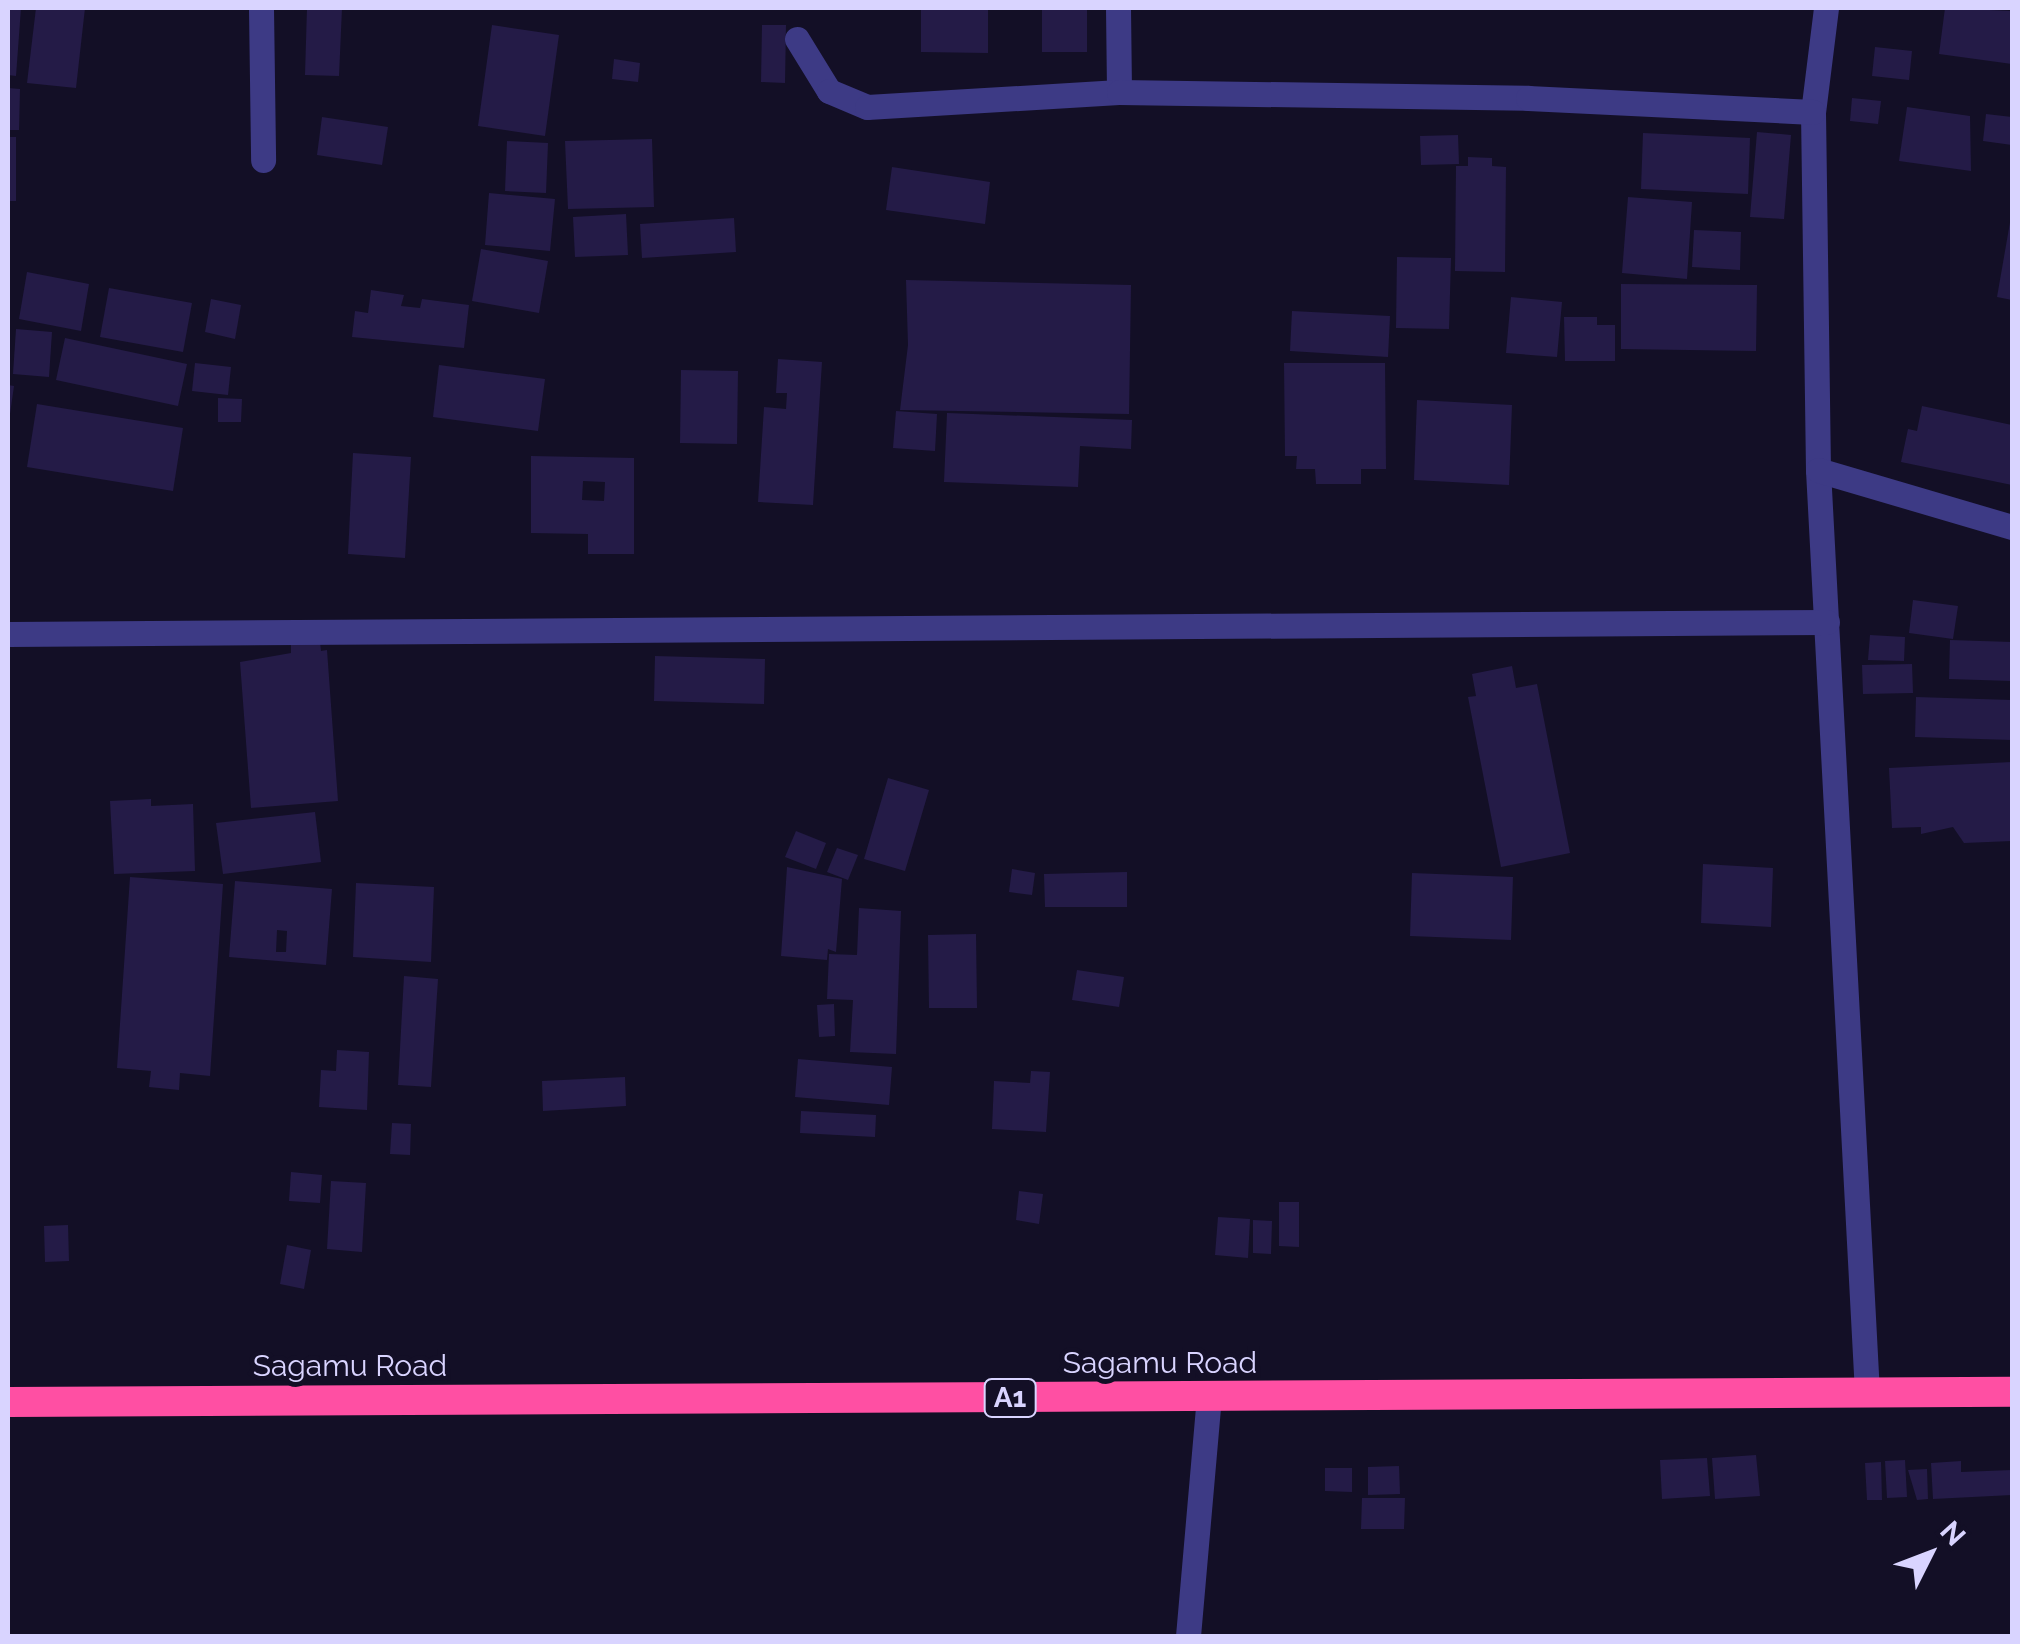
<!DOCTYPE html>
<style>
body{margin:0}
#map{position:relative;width:2020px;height:1644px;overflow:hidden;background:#130f26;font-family:Raleway,sans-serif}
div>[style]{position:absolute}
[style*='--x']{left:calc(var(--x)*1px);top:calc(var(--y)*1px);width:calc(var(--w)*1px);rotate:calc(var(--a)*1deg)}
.building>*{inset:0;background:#241b47}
.minor>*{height:25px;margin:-12.5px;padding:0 12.5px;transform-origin:12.5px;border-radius:12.5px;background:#3d3a85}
.highway>*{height:30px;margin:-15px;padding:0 15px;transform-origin:15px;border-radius:15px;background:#ff4fa3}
span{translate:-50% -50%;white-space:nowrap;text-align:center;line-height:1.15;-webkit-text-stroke:10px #130f26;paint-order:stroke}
.shield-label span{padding:2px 8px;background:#130f26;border:2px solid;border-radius:8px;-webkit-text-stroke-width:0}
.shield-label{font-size:28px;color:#d9d4ff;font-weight:700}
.street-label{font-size:30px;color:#d9d4ff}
.frame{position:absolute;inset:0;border:10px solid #d9d4ff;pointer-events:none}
.north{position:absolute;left:1880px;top:1504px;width:100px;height:100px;-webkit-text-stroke:8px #130f26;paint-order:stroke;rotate:48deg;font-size:28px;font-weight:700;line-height:40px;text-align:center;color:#d9d4ff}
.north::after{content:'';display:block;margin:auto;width:35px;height:45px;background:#d9d4ff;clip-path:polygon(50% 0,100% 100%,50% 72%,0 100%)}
</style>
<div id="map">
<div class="building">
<div style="clip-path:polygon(8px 8px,21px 8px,16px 76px,8px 75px)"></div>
<div style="clip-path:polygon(36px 8px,85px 8px,76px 88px,27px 83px)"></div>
<div style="clip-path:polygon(307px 8px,342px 8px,339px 76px,305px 75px)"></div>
<div style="clip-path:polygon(921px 8px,988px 8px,988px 53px,921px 52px)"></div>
<div style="clip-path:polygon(1042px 8px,1087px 8px,1087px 52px,1042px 52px)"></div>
<div style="clip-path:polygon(1945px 8px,2012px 11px,2012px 64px,1939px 54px)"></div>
<div style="clip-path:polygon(492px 25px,559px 35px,545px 136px,478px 126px)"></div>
<div style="clip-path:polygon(762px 25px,786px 25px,785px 83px,761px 82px)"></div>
<div style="clip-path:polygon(1875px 47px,1912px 51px,1909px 80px,1872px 76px)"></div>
<div style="clip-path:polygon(614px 59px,640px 63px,638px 82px,612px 79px)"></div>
<div style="clip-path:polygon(8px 88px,20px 89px,19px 130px,8px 130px)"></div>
<div style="clip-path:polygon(1852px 98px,1881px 101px,1878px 124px,1850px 121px)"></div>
<div style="clip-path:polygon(1907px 107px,1970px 116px,1971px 171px,1899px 161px)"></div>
<div style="clip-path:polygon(1986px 114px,2012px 117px,2012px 145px,1983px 141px)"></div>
<div style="clip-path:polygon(322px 117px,388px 127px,382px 165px,317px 155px)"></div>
<div style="clip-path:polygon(1757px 132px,1791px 135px,1784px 219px,1750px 217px)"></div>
<div style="clip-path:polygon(1643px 133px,1750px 138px,1748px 194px,1641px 189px)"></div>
<div style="clip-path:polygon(1458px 135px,1459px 164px,1421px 165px,1420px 136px)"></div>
<div style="clip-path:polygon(8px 137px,16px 137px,16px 201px,8px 201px)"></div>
<div style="clip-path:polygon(652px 139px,654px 207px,568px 209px,565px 141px)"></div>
<div style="clip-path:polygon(507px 141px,548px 143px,546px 193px,505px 191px)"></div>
<div style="clip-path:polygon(1468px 157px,1492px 158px,1492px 166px,1506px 167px,1505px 272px,1455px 271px,1456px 166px,1468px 166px)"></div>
<div style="clip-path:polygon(892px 167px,990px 182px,985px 224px,886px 210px)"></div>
<div style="clip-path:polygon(489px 193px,555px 199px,550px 251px,485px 245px)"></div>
<div style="clip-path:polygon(1628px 197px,1692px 202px,1687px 279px,1622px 273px)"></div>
<div style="clip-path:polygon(2012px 211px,2012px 300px,1997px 297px)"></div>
<div style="clip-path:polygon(626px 214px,628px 255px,575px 257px,573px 217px)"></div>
<div style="clip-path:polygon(734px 218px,736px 252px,642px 258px,640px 224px)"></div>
<div style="clip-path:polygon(1694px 230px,1741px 232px,1740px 270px,1692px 267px)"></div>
<div style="clip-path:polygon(481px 249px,548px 261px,539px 313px,472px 301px)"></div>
<div style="clip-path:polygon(1397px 257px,1451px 258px,1449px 329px,1396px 328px)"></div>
<div style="clip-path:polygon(27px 272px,89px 284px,81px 331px,19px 319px)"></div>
<div style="clip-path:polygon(906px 280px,1131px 285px,1129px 414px,900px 410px,908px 345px)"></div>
<div style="clip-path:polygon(1621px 284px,1757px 285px,1756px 351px,1621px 349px)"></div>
<div style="clip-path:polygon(109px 288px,192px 303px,183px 352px,100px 337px)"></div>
<div style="clip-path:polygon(371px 290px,404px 295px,401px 306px,420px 308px,422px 299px,469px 305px,464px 348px,352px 337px,355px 311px,368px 313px)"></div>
<div style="clip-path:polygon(1511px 297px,1562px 302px,1557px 357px,1506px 353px)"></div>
<div style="clip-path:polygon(211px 299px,241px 305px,235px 339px,205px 332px)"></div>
<div style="clip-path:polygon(1292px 311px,1390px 316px,1388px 357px,1290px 351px)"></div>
<div style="clip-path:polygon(1564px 317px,1597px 317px,1597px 325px,1615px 325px,1615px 361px,1565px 361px)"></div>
<div style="clip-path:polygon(16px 329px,52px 332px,49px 377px,13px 374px)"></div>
<div style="clip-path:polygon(65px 338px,187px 364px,178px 406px,56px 380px)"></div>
<div style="clip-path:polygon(778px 359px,822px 362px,813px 505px,758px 502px,764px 407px,786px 409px,787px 393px,776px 393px)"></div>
<div style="clip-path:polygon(195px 363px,231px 367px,228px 395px,192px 391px)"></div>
<div style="clip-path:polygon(1284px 363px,1385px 363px,1386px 469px,1361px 469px,1361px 484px,1316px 484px,1315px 469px,1296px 469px,1297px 456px,1285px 456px)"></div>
<div style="clip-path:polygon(439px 365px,545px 379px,538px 431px,433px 417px)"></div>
<div style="clip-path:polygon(681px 370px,738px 371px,737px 444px,680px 443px)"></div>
<div style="clip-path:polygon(8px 385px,14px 386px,10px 414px,8px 413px)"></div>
<div style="clip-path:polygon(218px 398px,242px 399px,241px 422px,218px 422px)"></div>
<div style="clip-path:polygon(1417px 400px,1512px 405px,1509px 485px,1414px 480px)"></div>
<div style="clip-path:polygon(37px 404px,183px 428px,173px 491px,27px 467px)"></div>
<div style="clip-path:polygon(1922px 406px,2012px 425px,2012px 485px,1901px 462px,1908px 429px,1917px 431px)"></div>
<div style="clip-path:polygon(896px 411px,937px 414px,935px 451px,893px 448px)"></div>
<div style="clip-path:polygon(947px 413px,1132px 420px,1131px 449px,1080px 446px,1078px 487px,944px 482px)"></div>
<div style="clip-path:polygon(353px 453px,411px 457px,405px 558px,348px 554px)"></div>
<div style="clip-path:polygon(evenodd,531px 456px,634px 458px,634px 554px,588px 554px,588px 534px,531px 533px,531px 456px,583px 481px,605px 482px,604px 501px,582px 500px,583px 481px)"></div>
<div style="clip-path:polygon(1913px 600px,1958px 606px,1953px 639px,1909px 633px)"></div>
<div style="clip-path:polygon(1870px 635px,1905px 637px,1904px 661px,1868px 660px)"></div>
<div style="clip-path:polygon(1950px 640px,2012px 642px,2012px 681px,1949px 679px)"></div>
<div style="clip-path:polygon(320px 642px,321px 651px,327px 650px,338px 801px,251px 808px,240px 662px,291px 653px,291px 644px)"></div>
<div style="clip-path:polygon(655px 656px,765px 659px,764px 704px,654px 701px)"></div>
<div style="clip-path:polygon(1912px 664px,1913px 693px,1863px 694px,1862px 665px)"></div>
<div style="clip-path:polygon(1512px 666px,1516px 688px,1537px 684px,1570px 853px,1501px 867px,1468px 697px,1476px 696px,1472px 674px)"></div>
<div style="clip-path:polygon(1916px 697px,2012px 700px,2012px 740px,1915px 737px)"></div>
<div style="clip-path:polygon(2012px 762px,2012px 841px,1964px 843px,1953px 827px,1921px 834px,1921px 827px,1892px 828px,1889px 768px)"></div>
<div style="clip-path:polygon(888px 778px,929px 790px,905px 871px,864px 859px)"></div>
<div style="clip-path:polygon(151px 799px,151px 806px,193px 804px,195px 871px,114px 874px,110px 801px)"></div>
<div style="clip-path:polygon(315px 812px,321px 862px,223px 874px,216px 823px)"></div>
<div style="clip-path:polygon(796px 831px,826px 843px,816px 869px,785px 857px)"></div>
<div style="clip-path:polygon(837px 848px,858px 855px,848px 880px,827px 872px)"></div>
<div style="clip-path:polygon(1703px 864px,1773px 868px,1771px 927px,1701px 923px)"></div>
<div style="clip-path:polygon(787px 867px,842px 879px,836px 952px,828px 949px,827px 960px,781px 956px)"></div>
<div style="clip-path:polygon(1012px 869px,1035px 873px,1032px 895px,1009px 892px)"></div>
<div style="clip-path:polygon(1127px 872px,1127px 907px,1045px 907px,1044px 874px)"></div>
<div style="clip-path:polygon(1412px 873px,1513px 877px,1511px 940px,1410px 936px)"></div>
<div style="clip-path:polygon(130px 877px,223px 884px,210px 1076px,180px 1073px,179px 1090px,149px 1087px,151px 1071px,117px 1068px)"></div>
<div style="clip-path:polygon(evenodd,235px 881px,332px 889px,326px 965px,229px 957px,235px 881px,277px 930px,287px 931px,286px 952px,276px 952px,277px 930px)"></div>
<div style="clip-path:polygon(356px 883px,434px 887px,431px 962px,353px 957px)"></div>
<div style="clip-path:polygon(859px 908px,901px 911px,896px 1054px,850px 1052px,853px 1000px,827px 999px,829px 954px,857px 955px)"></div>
<div style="clip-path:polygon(976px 934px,977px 1008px,929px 1008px,928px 935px)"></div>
<div style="clip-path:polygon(1077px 970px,1124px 977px,1119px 1007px,1072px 1000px)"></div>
<div style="clip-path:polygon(404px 976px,438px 979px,431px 1087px,398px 1085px)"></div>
<div style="clip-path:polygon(834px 1004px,835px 1036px,819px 1037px,817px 1005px)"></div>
<div style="clip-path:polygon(337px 1050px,369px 1052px,367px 1110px,319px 1107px,321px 1070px,336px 1071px)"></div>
<div style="clip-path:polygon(798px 1059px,892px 1067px,889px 1105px,795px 1097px)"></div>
<div style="clip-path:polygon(1031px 1071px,1050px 1072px,1046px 1132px,992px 1129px,994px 1081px,1030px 1083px)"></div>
<div style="clip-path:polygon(625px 1077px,626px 1106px,543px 1111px,542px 1081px)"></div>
<div style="clip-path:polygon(801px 1111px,876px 1115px,875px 1137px,800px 1133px)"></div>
<div style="clip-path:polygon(392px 1123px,411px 1124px,410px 1155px,390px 1154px)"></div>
<div style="clip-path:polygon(291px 1172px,322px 1175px,320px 1203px,289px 1201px)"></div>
<div style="clip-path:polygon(331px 1181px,366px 1183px,362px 1252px,327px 1249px)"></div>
<div style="clip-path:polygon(1019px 1191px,1043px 1194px,1039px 1224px,1016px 1220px)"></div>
<div style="clip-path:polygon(1279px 1202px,1299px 1202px,1299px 1247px,1279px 1246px)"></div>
<div style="clip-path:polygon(1218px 1217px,1250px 1219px,1248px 1258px,1215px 1255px)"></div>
<div style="clip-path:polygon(1253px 1220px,1272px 1221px,1271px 1254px,1253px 1253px)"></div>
<div style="clip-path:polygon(68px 1225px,69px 1261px,45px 1262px,44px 1226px)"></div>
<div style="clip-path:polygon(287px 1245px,311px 1250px,304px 1289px,280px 1284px)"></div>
<div style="clip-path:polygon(1756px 1455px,1760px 1496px,1715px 1499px,1712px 1458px)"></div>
<div style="clip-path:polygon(1707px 1458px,1710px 1496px,1662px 1499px,1660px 1460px)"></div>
<div style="clip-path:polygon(1905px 1460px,1907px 1497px,1887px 1498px,1885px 1461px)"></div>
<div style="clip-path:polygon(1961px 1461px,1961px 1472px,2012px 1470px,2012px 1495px,1933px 1499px,1931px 1463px)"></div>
<div style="clip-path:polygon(1881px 1462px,1882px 1500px,1867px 1500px,1865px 1463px)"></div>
<div style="clip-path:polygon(1399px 1466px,1400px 1494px,1368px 1495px,1368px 1467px)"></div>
<div style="clip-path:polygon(1325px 1468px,1352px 1468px,1352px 1492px,1325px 1491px)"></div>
<div style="clip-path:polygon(1927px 1469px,1928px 1499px,1917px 1500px,1908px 1470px)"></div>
<div style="clip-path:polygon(1362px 1498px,1405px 1498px,1404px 1529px,1361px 1529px)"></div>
</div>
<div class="minor">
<div style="--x:261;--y:8;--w:152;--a:89.2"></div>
<div style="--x:1118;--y:8;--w:84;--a:89.3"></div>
<div style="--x:1826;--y:8;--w:105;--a:97.1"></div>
<div style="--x:1813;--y:112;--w:358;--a:89.2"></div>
<div style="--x:1818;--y:470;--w:925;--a:86.96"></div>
<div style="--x:797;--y:39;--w:61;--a:58.4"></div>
<div style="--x:829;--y:91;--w:41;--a:22.8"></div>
<div style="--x:867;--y:107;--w:252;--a:-3.4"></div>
<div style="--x:1119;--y:92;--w:409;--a:0.8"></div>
<div style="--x:1528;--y:98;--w:285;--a:2.8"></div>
<div style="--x:1818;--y:470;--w:202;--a:16.4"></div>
<div style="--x:8;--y:634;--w:1819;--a:-0.38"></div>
<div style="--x:1188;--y:1636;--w:239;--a:-85"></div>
</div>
<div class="highway">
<div style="--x:8;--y:1402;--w:2004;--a:-0.29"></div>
</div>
<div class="shield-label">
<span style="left:1010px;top:1398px">A1</span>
</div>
<div class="street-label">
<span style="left:1160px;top:1363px">Sagamu Road</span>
<span style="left:350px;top:1366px">Sagamu Road</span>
</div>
<div class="frame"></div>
<div class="north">N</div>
</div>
